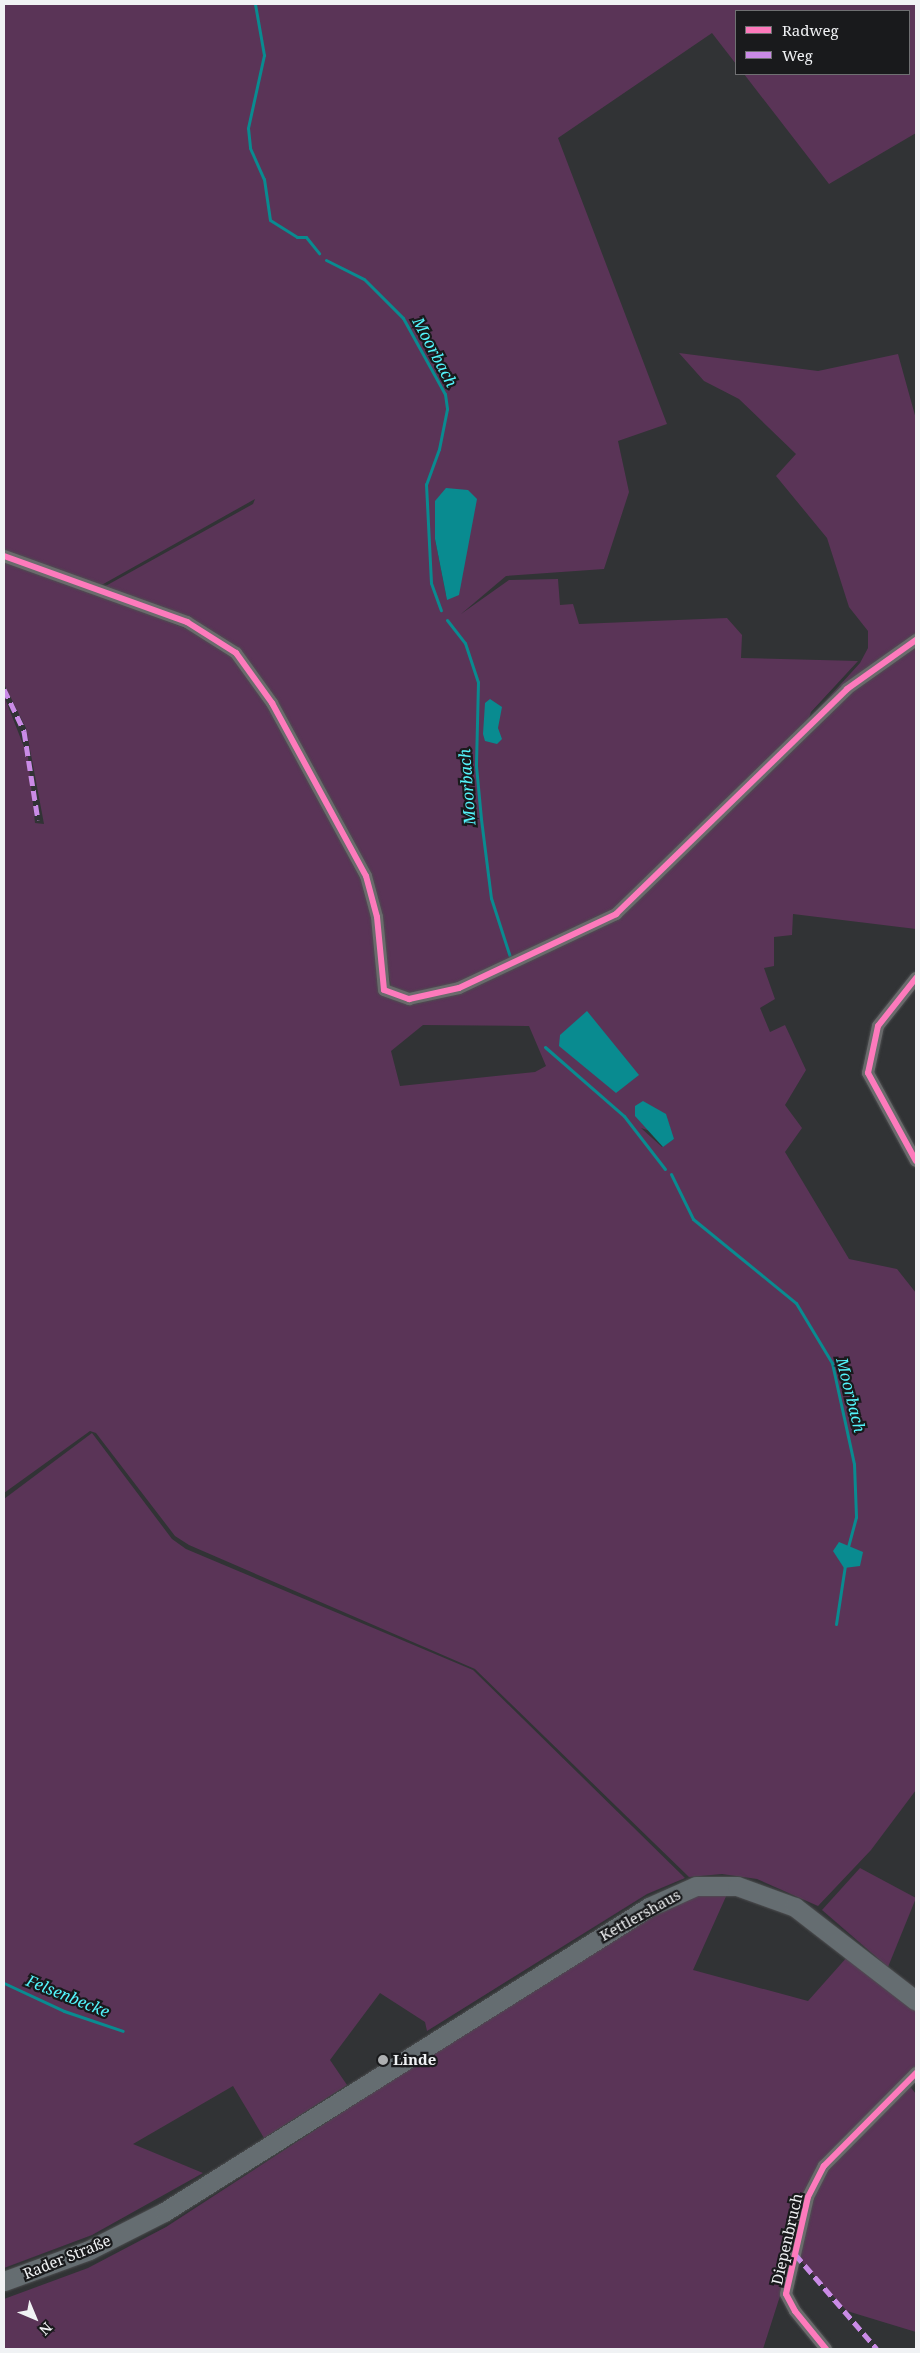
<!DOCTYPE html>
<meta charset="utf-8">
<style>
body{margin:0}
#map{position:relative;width:920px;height:2353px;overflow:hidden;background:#313335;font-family:"Noto Serif",serif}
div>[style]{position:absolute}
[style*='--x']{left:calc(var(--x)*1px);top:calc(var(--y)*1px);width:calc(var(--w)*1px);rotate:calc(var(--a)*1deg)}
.green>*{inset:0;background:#5a3457}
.water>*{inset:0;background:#098b90}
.stream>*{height:3px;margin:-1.5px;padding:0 1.5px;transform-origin:1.5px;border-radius:1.5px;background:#098b90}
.roads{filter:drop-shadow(0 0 1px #4d4e50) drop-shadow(0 0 1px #4d4e50)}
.street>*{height:12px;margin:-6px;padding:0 6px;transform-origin:6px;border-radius:6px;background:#6a6b6c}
.primary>*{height:19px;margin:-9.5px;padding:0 9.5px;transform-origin:9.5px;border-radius:9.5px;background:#656d71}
.quiet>*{height:5px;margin-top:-2.5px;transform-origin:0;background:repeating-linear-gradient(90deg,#ca8be6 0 10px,transparent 0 15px)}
.cycleway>*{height:6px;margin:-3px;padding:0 3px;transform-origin:3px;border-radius:3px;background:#fd7abc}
.dots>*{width:14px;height:14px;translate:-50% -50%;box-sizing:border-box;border:2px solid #191a1c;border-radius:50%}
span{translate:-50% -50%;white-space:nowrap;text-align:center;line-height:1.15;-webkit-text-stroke:4.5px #191a1c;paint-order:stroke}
.street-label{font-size:15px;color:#f0f2f4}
.poi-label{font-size:15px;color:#f0f2f4;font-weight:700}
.left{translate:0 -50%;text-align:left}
.water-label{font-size:16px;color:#53f5fc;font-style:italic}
.frame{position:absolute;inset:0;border:5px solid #f0f2f4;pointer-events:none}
.legend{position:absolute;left:735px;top:10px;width:175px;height:65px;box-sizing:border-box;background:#191a1c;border:1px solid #6f7072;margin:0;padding:6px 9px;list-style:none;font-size:15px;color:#f0f2f4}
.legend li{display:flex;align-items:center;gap:10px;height:25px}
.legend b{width:25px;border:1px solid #6f7072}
.north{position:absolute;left:10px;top:2293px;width:50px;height:50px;-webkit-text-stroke:4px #191a1c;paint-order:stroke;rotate:135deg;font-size:14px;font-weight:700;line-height:20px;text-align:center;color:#f0f2f4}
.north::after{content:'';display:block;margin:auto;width:18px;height:22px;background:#f0f2f4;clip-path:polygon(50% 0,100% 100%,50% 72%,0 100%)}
</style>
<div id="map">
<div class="green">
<div style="clip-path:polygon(evenodd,4px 4px,916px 4px,916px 133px,829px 184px,744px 74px,909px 74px,909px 11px,736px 11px,736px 64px,712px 33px,558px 138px,667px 424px,618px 441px,629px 492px,604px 569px,506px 576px,461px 614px,509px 580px,558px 579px,560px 605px,573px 604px,579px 624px,727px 618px,742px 635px,741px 658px,858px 661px,811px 712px,808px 721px,613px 912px,441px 990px,414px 994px,391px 987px,378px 904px,235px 648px,190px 618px,102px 588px,253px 504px,255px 499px,98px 587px,4px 554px,4px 4px,435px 501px,447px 600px,435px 539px,435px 501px)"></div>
<div style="clip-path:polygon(679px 353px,818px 371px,898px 354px,916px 419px,916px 638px,811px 717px,860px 663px,868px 648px,868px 631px,849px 607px,827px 538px,776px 476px,796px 454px,739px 399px,704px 381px)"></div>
<div style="clip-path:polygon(evenodd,4px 558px,218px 641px,271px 703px,368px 894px,376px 951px,394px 999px,416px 1004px,476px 986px,618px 917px,849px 690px,916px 642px,916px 929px,793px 914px,792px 935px,774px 937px,774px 966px,764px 968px,775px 999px,760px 1008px,770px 1032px,785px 1025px,806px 1070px,785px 1105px,802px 1128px,785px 1152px,849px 1259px,897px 1269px,916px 1293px,916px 1790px,871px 1850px,818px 1906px,757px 1879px,722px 1874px,689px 1877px,475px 1669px,189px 1545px,175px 1536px,96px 1433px,90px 1431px,4px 1493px,4px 696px,28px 757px,35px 823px,44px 824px,26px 728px,4px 684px,4px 558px,423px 1025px,529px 1026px,546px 1066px,535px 1072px,400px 1086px,391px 1051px,423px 1025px,4px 558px,560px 1046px,631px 1067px,638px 1075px,560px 1046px,4px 558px,641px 1128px,674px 1139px,662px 1147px,641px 1128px)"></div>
<div style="clip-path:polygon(92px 1433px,172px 1539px,186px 1549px,473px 1670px,685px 1878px,647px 1894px,427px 2031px,425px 2022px,380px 1993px,330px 2060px,347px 2085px,264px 2138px,233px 2086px,133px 2144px,203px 2173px,92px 2235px,4px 2268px,4px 1499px)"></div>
<div style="clip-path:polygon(860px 1868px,916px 1898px,888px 1967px,822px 1910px)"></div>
<div style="clip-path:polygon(728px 1892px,693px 1970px,808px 2001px,848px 1956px,916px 2006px,916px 2071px,822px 2165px,763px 2349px,4px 2349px,4px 2299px,88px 2268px,166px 2227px,650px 1912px,698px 1893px)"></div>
<div style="clip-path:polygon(908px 2084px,916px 2094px,916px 2332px,847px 2311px,800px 2260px,801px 2234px,825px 2168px)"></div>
</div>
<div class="water">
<div style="clip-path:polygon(446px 488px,468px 490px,477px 499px,459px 595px,447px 600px,435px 539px,435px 501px)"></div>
<div style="clip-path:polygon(490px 699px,502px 707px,498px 728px,502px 739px,497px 744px,485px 741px,483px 734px,485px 703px)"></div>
<div style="clip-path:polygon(587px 1011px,639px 1075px,616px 1093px,559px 1046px,560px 1035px)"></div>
<div style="clip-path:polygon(643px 1101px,666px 1114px,674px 1139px,663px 1147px,635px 1116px,635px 1106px)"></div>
<div style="clip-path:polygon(839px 1542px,863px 1552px,860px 1566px,844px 1568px,833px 1551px)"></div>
</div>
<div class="stream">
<div style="--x:255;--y:4;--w:52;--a:80"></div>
<div style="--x:264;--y:55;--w:75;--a:102.4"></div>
<div style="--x:248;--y:128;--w:20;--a:84"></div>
<div style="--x:250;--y:148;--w:34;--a:66"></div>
<div style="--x:264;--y:179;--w:41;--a:81.7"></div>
<div style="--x:270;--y:220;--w:32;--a:32"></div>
<div style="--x:297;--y:237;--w:9;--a:0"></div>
<div style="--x:306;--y:237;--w:21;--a:51"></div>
<div style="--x:326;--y:260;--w:42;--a:26.6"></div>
<div style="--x:364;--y:279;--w:55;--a:45"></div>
<div style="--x:403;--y:318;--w:87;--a:61.1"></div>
<div style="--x:445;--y:394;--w:15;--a:82"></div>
<div style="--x:447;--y:409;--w:41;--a:101.3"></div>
<div style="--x:439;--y:449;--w:37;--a:110"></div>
<div style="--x:426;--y:484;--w:99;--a:87.1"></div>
<div style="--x:431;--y:583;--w:29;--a:70"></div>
<div style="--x:447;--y:620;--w:29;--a:52"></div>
<div style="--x:465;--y:643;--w:41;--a:71.6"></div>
<div style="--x:478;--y:682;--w:84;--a:91.4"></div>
<div style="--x:476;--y:766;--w:53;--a:84.6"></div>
<div style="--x:481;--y:819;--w:80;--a:82.8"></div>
<div style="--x:491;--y:898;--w:62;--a:72.1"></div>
<div style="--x:545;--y:1047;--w:105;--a:41.1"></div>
<div style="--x:624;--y:1116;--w:67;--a:52.3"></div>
<div style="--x:671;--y:1174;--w:50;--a:63.9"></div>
<div style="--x:693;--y:1219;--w:133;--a:39.2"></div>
<div style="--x:796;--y:1303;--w:70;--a:59"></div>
<div style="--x:832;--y:1363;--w:103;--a:77.7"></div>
<div style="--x:854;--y:1464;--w:53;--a:87.8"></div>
<div style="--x:856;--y:1517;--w:31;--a:105"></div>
<div style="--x:836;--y:1624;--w:60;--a:-81.3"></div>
<div style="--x:4;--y:1983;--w:66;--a:25"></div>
<div style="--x:64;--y:2011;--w:62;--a:18.7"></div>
</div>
<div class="roads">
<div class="street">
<div style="--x:4;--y:556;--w:195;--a:19.8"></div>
<div style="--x:187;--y:622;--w:58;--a:32.3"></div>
<div style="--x:236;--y:653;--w:62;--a:54.2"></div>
<div style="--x:272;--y:703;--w:197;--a:61.5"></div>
<div style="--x:366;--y:876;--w:42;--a:75"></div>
<div style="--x:377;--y:917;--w:73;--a:84.5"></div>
<div style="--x:384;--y:990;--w:27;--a:20"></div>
<div style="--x:409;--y:999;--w:51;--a:-12.4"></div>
<div style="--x:459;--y:988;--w:174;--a:-25.2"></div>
<div style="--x:616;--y:914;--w:322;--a:-44.2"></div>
<div style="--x:847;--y:689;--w:85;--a:-35.4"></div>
<div style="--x:916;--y:978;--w:61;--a:128.4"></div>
<div style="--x:878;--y:1026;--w:48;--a:102"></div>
<div style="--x:868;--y:1073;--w:100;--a:61.4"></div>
<div style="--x:826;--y:2349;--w:49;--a:-129.2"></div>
<div style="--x:795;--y:2311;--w:19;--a:-118"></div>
<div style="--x:786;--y:2294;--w:99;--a:-77.2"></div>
<div style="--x:808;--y:2197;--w:35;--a:-63"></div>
<div style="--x:824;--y:2166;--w:131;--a:-45.3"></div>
</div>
<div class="primary">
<div style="--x:4;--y:2281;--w:90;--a:-20"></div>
<div style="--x:89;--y:2250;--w:84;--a:-26.9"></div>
<div style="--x:164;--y:2212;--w:573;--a:-32.16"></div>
<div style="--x:649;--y:1907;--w:51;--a:-24.1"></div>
<div style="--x:696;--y:1886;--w:41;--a:0"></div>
<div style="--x:737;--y:1886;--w:62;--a:19.9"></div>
<div style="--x:795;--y:1907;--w:153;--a:37.8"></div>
</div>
</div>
<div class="quiet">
<div style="--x:4;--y:689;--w:47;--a:64.5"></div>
<div style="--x:24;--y:731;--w:90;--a:81.1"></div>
<div style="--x:795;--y:2254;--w:125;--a:49.2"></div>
</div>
<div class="cycleway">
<div style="--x:4;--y:556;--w:195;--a:19.8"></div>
<div style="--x:187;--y:622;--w:58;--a:32.3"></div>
<div style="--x:236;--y:653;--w:62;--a:54.2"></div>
<div style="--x:272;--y:703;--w:197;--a:61.5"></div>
<div style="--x:366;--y:876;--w:42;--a:75"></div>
<div style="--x:377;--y:917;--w:73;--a:84.5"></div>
<div style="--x:384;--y:990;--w:27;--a:20"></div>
<div style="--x:409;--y:999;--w:51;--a:-12.4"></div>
<div style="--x:459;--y:988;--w:174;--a:-25.2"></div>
<div style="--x:616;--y:914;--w:322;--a:-44.2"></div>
<div style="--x:847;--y:689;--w:85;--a:-35.4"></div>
<div style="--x:916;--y:978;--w:61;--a:128.4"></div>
<div style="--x:878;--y:1026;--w:48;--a:102"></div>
<div style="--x:868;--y:1073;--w:100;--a:61.4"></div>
<div style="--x:826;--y:2349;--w:49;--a:-129.2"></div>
<div style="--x:795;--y:2311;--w:19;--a:-118"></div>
<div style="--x:786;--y:2294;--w:99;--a:-77.2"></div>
<div style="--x:808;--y:2197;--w:35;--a:-63"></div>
<div style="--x:824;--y:2166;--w:131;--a:-45.3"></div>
</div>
<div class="dots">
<div style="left:383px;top:2060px;background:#adafb1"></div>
</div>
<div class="street-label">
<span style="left:640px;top:1915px;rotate:-29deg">Kettlershaus</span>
<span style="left:787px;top:2239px;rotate:-77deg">Diepenbruch</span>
<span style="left:67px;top:2257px;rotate:-22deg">Rader Straße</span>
</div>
<div class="poi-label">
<span class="left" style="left:393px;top:2060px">Linde</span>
</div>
<div class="water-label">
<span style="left:435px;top:352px;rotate:62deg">Moorbach</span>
<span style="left:467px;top:787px;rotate:-94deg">Moorbach</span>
<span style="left:851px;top:1395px;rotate:76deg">Moorbach</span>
<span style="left:68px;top:1996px;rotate:22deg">Felsenbecke</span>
</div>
<div class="frame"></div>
<ul class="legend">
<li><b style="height:6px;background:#fd7abc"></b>Radweg</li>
<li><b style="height:6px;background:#ca8be6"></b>Weg</li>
</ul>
<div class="north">N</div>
</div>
